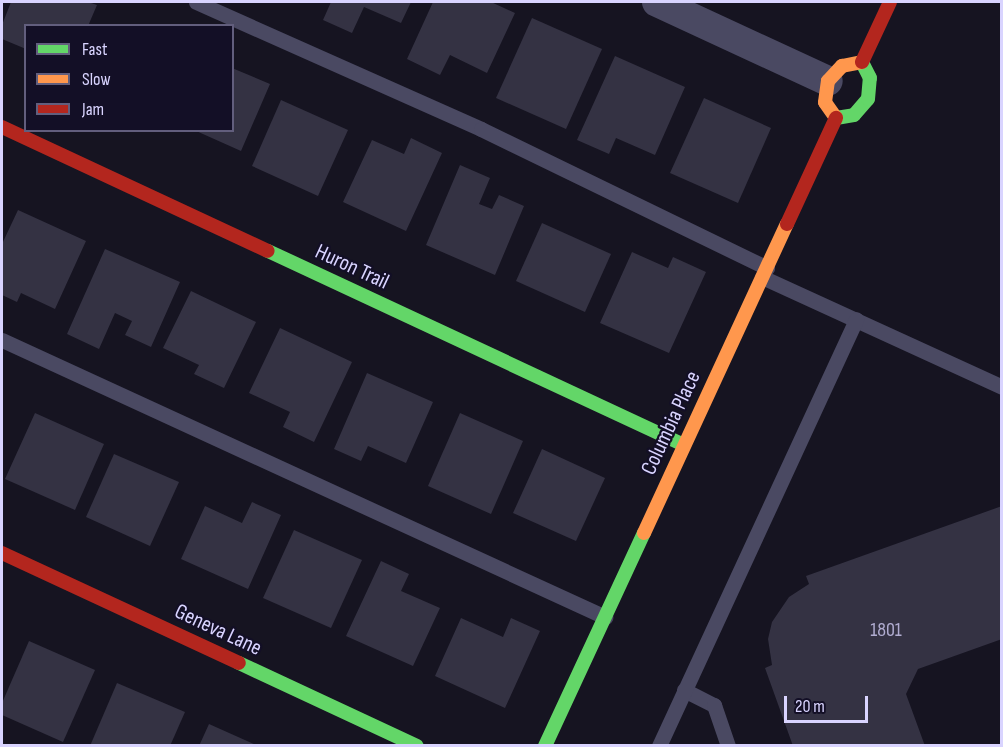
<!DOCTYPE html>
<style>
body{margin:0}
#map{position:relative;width:1003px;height:747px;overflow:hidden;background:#161421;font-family:"Sofia Sans Condensed",sans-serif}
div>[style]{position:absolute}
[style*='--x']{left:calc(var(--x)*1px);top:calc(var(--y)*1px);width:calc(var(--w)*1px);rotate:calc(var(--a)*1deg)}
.building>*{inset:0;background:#343243}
.lane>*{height:15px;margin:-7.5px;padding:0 7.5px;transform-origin:7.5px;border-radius:7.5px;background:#4a4962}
.street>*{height:30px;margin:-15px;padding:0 15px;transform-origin:15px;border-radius:15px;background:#4a4962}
.fast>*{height:14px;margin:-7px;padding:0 7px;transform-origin:7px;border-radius:7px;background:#63d668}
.slow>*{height:14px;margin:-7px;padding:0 7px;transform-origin:7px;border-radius:7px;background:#ff974d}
.jam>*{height:14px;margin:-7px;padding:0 7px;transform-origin:7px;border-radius:7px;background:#b3261e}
span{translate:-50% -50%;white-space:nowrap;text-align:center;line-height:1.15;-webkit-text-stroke:4.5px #130f26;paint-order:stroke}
.number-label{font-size:20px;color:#b0acd0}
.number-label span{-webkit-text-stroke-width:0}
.street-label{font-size:22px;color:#d9d4ff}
.frame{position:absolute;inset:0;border:3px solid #d9d4ff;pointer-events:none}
.legend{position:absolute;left:24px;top:24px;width:210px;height:108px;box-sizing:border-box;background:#130f26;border:2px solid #625e7d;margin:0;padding:8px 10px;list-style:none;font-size:18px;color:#d9d4ff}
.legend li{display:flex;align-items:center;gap:12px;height:30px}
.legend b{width:30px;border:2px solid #625e7d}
.scale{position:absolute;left:784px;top:696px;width:84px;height:27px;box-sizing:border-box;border:3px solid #d9d4ff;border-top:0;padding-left:8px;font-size:18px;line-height:21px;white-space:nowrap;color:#d9d4ff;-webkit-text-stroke:4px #130f26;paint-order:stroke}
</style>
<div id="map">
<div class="building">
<div style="clip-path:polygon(11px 2px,88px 2px,97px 5px,88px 26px,26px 26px,26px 49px,2px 39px,2px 25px)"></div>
<div style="clip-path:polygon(331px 2px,411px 2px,401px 23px,364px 7px,352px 33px,323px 20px)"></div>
<div style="clip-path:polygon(433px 2px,491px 2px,515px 13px,487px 73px,450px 55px,440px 75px,407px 59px)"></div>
<div style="clip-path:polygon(532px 18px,602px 49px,566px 129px,496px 98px)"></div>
<div style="clip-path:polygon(615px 56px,685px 87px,655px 155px,616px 138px,609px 154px,577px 140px)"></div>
<div style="clip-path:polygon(232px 68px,270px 84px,241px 151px,194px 130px,232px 130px)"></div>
<div style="clip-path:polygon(704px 98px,771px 128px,738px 203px,670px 173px)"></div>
<div style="clip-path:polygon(281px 100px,348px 130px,318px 196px,252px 166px)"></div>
<div style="clip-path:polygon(411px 138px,442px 153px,406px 231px,343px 202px,372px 140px,404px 154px)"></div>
<div style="clip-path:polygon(460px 165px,490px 178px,479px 204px,492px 209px,499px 195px,524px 206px,495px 275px,426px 245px)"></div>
<div style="clip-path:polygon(18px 210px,86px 241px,55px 309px,21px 293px,17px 302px,2px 295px,2px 244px)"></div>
<div style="clip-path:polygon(542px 223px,611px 254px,585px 312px,516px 281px)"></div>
<div style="clip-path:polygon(105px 249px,180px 282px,151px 347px,125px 335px,132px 321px,115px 313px,99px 349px,67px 334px)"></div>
<div style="clip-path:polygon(632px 252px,668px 268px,673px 257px,706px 272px,669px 353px,600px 323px)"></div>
<div style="clip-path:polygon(191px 291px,256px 322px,224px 388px,194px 374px,199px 365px,163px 348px)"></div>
<div style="clip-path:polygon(280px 328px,352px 362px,314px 442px,283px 427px,290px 412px,249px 393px)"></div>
<div style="clip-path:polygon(367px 373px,433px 402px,406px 463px,368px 446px,361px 461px,334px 449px)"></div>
<div style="clip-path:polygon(35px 413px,104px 444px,75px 510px,5px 479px)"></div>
<div style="clip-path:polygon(460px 413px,523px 441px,491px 514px,428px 486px)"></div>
<div style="clip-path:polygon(542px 449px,605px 478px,576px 541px,513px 513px)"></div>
<div style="clip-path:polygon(114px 454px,179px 482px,150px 546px,86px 517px)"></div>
<div style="clip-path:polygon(252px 502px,281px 515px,248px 589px,181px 559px,205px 506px,242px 523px)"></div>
<div style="clip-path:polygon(1002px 506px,1002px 639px,918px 669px,906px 694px,925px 746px,793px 746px,765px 668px,772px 665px,768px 639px,772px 622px,789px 597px,809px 584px,806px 576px)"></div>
<div style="clip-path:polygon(294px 530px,362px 560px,331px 628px,263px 598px)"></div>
<div style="clip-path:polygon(381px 561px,409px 574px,401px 591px,440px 608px,413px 666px,346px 636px)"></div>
<div style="clip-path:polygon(461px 618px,503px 637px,511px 618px,540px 631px,505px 708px,435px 676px)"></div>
<div style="clip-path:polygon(29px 641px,95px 670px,63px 742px,2px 715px,2px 703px)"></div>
<div style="clip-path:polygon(117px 683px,185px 712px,170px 746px,90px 746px)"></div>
<div style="clip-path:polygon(209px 724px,258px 746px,199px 746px)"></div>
</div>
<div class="lane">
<div style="--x:196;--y:2;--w:312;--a:24"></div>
<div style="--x:481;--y:129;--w:318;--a:25.9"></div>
<div style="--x:762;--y:277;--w:264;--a:24.6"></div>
<div style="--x:2;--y:340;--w:664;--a:24.67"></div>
<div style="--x:684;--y:690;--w:34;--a:27"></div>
<div style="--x:714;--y:705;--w:43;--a:71.1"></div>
<div style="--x:659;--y:746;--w:470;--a:-65.2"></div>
</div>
<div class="street">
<div style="--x:657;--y:2;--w:188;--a:24.8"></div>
</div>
<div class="fast">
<div style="--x:836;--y:118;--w:18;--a:-9"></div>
<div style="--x:854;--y:115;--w:21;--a:-49"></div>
<div style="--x:868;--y:99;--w:21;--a:-85"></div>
<div style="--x:870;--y:78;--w:18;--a:-117"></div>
<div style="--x:268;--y:251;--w:459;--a:25"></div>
<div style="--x:239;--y:663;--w:196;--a:25"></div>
<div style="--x:545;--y:746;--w:235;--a:-65.1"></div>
</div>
<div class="slow">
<div style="--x:836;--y:118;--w:19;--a:-125"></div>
<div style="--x:825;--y:102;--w:21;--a:-82"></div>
<div style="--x:828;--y:81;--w:21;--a:-47"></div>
<div style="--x:842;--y:66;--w:20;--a:-11"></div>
<div style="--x:644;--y:533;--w:340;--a:-65.2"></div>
</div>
<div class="jam">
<div style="--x:862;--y:62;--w:66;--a:-65"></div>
<div style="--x:2;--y:127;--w:293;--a:25"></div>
<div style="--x:787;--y:224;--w:117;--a:-65.2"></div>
<div style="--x:2;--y:553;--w:261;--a:24.9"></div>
</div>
<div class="number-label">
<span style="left:886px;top:630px">1801</span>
</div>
<div class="street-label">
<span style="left:352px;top:267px;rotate:25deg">Huron Trail</span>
<span style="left:671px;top:423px;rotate:-65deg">Columbia Place</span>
<span style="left:218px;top:630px;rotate:25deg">Geneva Lane</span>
</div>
<div class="frame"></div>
<ul class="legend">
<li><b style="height:8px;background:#63d668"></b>Fast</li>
<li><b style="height:8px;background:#ff974d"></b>Slow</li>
<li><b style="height:8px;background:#b3261e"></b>Jam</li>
</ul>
<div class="scale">20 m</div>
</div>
